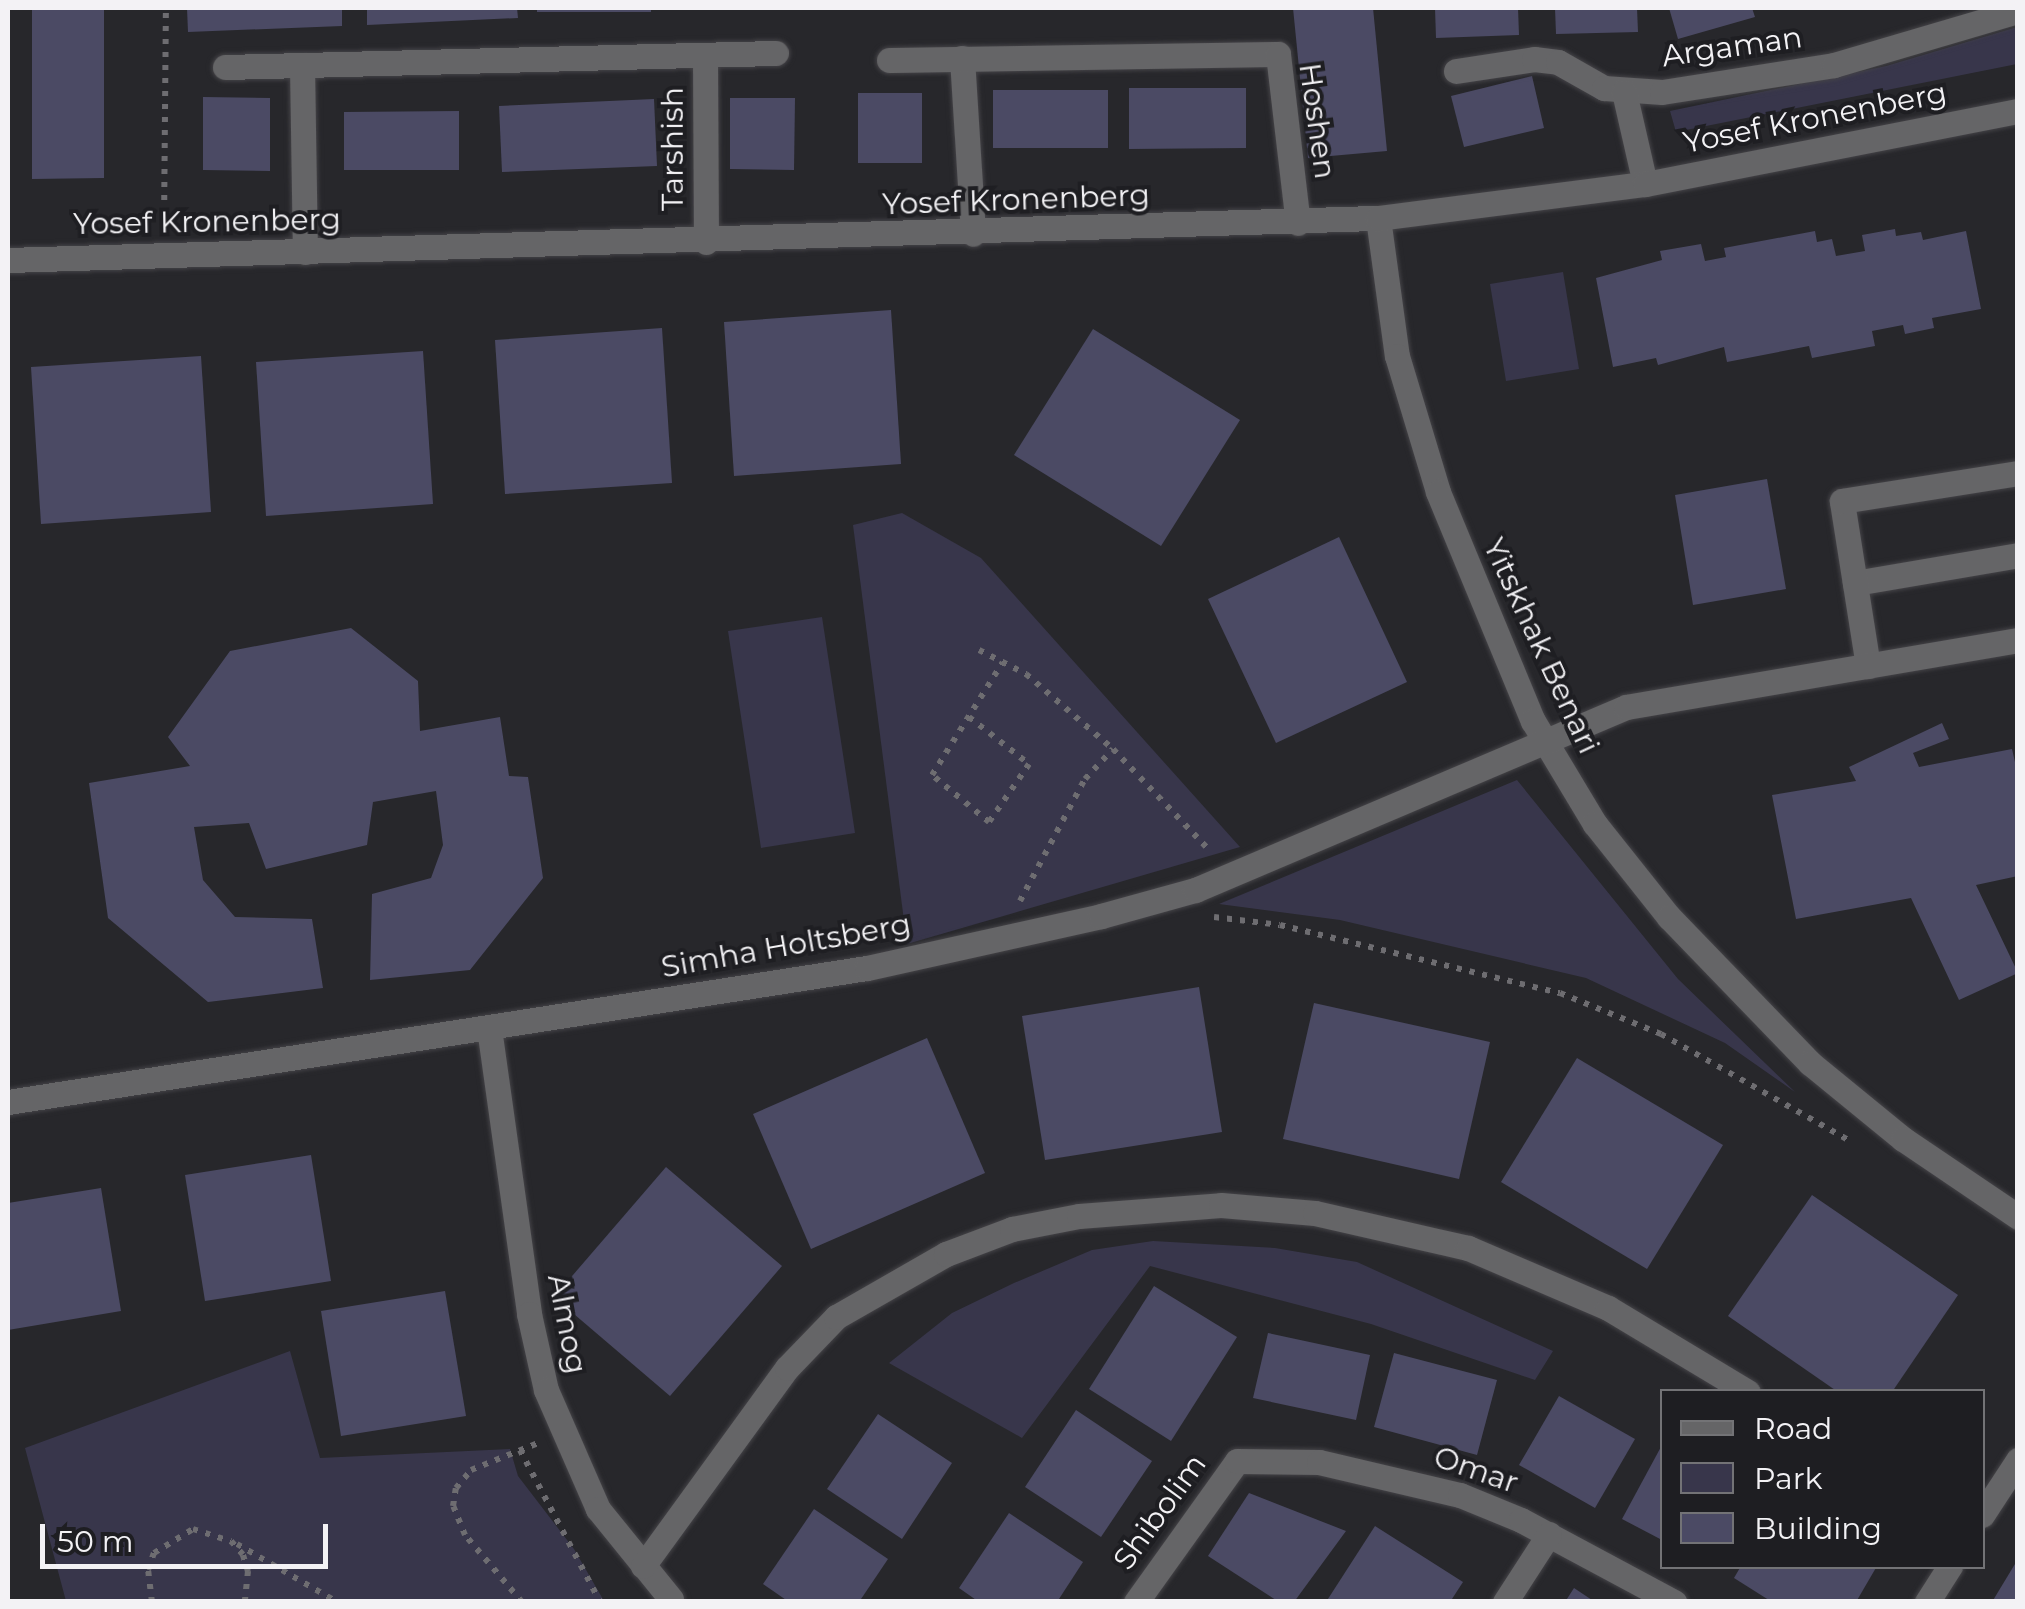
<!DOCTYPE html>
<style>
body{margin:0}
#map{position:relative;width:2025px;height:1609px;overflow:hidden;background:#27272b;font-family:Montserrat,sans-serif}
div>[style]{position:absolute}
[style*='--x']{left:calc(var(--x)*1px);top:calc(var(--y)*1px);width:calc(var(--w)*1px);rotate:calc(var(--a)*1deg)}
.green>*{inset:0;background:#38364b}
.building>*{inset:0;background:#4b4a64}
.path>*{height:6px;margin-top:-3px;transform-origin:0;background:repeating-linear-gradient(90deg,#6e6d71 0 5px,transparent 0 13px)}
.roads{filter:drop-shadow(0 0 2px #444347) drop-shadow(0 0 2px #444347)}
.minor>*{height:25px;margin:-12.5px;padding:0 12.5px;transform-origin:12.5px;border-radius:12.5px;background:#656567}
span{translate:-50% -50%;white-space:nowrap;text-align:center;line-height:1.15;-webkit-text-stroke:8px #1e1e22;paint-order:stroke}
.street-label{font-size:30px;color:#f3f2f5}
.frame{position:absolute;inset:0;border:10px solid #f3f2f5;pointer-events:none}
.legend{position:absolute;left:1660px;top:1389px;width:325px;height:180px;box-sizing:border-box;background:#1e1e22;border:2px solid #737376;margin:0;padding:12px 18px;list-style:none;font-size:30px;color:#f3f2f5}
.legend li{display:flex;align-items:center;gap:20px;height:50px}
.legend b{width:50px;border:2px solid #737376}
.scale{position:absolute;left:40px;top:1524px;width:288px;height:45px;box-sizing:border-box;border:5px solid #f3f2f5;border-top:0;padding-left:12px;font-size:30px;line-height:35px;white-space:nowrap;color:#f3f2f5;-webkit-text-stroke:8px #1e1e22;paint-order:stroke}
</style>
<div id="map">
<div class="green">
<div style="clip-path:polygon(2017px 27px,2017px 64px,1676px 132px,1670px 111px,1886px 66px)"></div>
<div style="clip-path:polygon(1563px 272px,1579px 369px,1506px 381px,1490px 284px)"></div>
<div style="clip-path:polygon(902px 513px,981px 558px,1240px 847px,907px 944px,853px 525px)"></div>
<div style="clip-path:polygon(822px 617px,855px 833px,761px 848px,728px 631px)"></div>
<div style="clip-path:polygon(1517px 780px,1678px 979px,1795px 1092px,1725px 1043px,1586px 978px,1340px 920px,1219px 904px)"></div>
<div style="clip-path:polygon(1153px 1241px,1275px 1248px,1357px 1262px,1553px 1351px,1535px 1380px,1371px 1324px,1150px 1266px,1022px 1438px,889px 1363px,952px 1313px,1014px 1283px,1092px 1250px)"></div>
<div style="clip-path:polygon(290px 1351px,320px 1458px,510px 1449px,518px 1476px,574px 1549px,604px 1601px,66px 1601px,25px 1448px)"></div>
</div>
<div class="building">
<div style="clip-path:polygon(32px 8px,104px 8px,104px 178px,32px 179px)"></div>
<div style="clip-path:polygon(187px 8px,342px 8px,342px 26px,188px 32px)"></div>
<div style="clip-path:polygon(367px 8px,517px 8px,518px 18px,367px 25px)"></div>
<div style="clip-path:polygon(537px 8px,651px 8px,651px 12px,537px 12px)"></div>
<div style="clip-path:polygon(1293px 8px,1373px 8px,1387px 151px,1308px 158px)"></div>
<div style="clip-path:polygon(1435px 8px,1518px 8px,1519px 35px,1436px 38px)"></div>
<div style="clip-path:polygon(1555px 8px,1637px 8px,1638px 32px,1556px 34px)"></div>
<div style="clip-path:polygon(1669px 8px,1752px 8px,1755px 17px,1678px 39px)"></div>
<div style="clip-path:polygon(1532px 76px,1544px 128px,1464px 147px,1451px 96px)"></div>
<div style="clip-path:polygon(1129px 88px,1246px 88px,1246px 148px,1129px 149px)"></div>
<div style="clip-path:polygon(993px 90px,1108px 90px,1108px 148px,993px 148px)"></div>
<div style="clip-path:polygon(858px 93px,922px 93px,922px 163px,858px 163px)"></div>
<div style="clip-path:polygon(203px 97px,270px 98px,270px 171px,203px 170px)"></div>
<div style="clip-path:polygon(730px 98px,795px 98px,794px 170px,730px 169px)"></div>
<div style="clip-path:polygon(654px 99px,657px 166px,502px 172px,499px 106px)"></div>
<div style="clip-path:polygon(459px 111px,459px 170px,344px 170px,344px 112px)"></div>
<div style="clip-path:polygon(1895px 229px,1896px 236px,1921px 232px,1923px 240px,1966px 231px,1981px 309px,1932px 318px,1934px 328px,1905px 334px,1903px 325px,1872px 331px,1875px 346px,1812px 358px,1809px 346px,1727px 362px,1724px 347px,1658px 365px,1656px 358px,1613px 367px,1596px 278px,1662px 260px,1660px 251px,1701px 244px,1705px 261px,1726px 257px,1724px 248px,1815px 231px,1817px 242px,1832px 239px,1836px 256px,1865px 251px,1862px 235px)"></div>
<div style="clip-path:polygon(891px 310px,901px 464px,734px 476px,724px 322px)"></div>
<div style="clip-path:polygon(662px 328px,672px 483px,505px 494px,495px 340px)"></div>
<div style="clip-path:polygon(1093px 329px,1240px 420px,1161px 546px,1014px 455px)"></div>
<div style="clip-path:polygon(423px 351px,433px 504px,266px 516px,256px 362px)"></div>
<div style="clip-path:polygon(201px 356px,211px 512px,41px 524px,31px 367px)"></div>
<div style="clip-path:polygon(1767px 479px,1786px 589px,1693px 605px,1675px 495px)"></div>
<div style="clip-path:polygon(1339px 537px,1407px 682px,1276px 743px,1208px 599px)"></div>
<div style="clip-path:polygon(351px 628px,418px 681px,420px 731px,500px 717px,509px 776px,528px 777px,543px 878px,470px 970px,370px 980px,372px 894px,431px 878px,443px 845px,436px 791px,373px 802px,367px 845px,266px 869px,249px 823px,194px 827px,203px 880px,235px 917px,312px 919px,323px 988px,208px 1002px,108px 918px,89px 783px,190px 766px,168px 737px,230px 651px)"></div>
<div style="clip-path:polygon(1942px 723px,1949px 739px,1913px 753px,1919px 767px,2012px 749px,2018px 775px,2018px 876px,1976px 885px,2018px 973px,1959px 1000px,1911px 898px,1796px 919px,1772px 795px,1856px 781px,1849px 767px)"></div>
<div style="clip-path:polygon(1199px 987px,1222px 1132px,1045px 1160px,1022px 1016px)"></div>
<div style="clip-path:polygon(1314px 1003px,1490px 1042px,1459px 1179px,1283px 1139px)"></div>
<div style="clip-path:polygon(927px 1038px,985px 1173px,811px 1249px,753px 1114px)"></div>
<div style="clip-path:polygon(1577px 1058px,1723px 1145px,1647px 1269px,1501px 1182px)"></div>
<div style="clip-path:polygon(311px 1155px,331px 1281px,205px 1301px,185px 1175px)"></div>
<div style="clip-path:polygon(666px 1167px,782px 1266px,670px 1396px,554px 1297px)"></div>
<div style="clip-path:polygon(101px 1188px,121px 1311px,8px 1330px,8px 1203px)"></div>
<div style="clip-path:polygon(1812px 1195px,1958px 1295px,1892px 1392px,1838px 1392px,1728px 1316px)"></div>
<div style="clip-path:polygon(1154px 1286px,1237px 1337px,1171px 1441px,1089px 1389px)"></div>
<div style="clip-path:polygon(445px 1291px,466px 1416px,341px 1436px,321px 1311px)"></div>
<div style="clip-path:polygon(1268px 1333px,1370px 1355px,1356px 1420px,1253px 1398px)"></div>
<div style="clip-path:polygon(1394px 1353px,1497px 1380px,1477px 1455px,1374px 1427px)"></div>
<div style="clip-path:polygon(1559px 1396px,1635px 1439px,1595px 1508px,1519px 1465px)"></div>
<div style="clip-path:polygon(1076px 1410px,1152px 1461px,1101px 1537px,1025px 1487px)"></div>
<div style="clip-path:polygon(878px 1414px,952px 1463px,902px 1539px,827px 1489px)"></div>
<div style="clip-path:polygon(1662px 1445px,1662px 1540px,1622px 1519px)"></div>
<div style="clip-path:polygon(1249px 1493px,1346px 1531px,1294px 1602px,1279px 1602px,1208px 1556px)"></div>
<div style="clip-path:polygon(814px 1509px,888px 1559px,859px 1602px,789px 1602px,763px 1584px)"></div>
<div style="clip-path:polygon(1009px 1513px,1083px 1562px,1057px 1602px,979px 1602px,959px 1588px)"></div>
<div style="clip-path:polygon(1375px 1526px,1463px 1582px,1450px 1602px,1326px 1602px)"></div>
<div style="clip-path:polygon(2018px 1559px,2018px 1602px,1992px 1602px)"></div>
<div style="clip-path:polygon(1741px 1566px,1877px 1566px,1856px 1602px,1772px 1602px,1734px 1578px)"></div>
<div style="clip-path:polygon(1574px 1588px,1595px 1602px,1565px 1602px)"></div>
</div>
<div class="path">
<div style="--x:164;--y:226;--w:218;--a:-89.5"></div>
<div style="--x:979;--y:650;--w:53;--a:27.1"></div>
<div style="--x:1026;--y:674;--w:115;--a:40.8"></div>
<div style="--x:1113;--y:749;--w:142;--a:46.4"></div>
<div style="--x:969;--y:717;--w:76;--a:38.1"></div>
<div style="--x:1029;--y:764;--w:70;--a:124.6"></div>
<div style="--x:989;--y:822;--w:74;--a:-140.5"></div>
<div style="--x:932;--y:775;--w:133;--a:-57.9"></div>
<div style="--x:1020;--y:901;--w:138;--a:-62"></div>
<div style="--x:1085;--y:779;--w:41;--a:-47"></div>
<div style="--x:1214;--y:917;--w:66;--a:6.9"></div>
<div style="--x:1280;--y:925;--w:288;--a:13.7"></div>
<div style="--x:1560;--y:993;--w:109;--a:22.1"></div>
<div style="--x:1661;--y:1034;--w:219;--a:29.5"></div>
<div style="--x:520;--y:1450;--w:172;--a:62.2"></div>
<div style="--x:237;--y:1544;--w:116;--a:30.1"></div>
<div style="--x:152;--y:1602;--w:32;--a:-97"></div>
<div style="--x:148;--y:1570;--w:18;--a:-71"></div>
<div style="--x:154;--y:1553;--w:46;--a:-31.6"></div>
<div style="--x:193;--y:1529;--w:40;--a:18"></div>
<div style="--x:231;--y:1541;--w:18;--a:49"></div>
<div style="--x:243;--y:1555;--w:17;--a:73"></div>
<div style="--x:248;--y:1571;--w:31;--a:96"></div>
<div style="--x:522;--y:1602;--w:88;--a:-130.4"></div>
<div style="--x:465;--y:1535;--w:31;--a:-112"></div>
<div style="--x:453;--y:1506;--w:18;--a:-81"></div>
<div style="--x:456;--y:1488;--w:23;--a:-50"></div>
<div style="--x:471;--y:1470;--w:72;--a:-21.9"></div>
</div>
<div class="roads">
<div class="minor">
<div style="--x:705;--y:55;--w:187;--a:89.7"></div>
<div style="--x:962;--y:58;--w:176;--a:86.4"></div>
<div style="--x:889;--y:60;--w:389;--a:-0.9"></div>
<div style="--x:1278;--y:54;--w:170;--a:83.3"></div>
<div style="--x:302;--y:65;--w:187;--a:89.1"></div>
<div style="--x:225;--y:67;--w:551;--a:-1.46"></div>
<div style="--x:1456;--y:71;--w:79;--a:-8.7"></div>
<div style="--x:1534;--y:59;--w:24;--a:7"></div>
<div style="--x:1558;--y:62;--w:53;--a:29.5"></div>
<div style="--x:1604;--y:88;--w:58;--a:3.9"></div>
<div style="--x:1662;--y:92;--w:174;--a:-8.9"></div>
<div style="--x:1834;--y:65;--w:192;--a:-16.4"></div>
<div style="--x:1624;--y:92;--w:94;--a:77.1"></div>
<div style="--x:1378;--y:218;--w:139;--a:82.2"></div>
<div style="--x:1397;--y:356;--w:142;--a:73.2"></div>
<div style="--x:1438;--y:492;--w:248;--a:67.5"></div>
<div style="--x:1533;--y:721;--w:120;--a:59"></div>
<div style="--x:1595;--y:824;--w:119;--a:51.5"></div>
<div style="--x:1669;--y:917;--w:203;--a:46"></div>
<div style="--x:1810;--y:1063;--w:120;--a:39.3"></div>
<div style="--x:1903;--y:1139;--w:139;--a:34.1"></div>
<div style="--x:8;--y:260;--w:1371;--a:-1.76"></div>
<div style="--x:1378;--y:218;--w:269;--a:-7.3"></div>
<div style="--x:1645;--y:184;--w:380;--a:-11.1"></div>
<div style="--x:1855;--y:583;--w:165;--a:-9.7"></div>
<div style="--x:1868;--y:666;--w:167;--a:-99"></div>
<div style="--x:1842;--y:501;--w:178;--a:-9"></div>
<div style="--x:489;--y:1028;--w:289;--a:82"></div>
<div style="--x:529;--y:1314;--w:78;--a:77.4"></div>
<div style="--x:546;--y:1390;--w:130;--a:66.4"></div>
<div style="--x:598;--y:1509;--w:116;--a:51"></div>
<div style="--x:8;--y:1102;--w:869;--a:-8.87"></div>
<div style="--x:867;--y:968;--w:240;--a:-12.5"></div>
<div style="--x:1101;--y:916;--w:98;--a:-15.5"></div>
<div style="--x:1195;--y:890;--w:468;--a:-23"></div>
<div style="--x:1626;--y:707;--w:398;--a:-9.7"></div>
<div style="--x:1982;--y:1515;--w:66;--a:-56.8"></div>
<div style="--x:643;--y:1566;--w:245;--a:-54"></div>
<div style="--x:787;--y:1368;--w:71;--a:-46.1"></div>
<div style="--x:836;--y:1317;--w:127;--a:-29.8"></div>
<div style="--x:946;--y:1254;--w:71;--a:-20.7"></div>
<div style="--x:1012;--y:1229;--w:68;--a:-11"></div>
<div style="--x:1079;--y:1216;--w:142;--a:-4.4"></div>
<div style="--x:1221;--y:1205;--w:94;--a:4.9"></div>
<div style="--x:1315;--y:1213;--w:157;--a:12.9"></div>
<div style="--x:1468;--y:1248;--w:152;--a:23.2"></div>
<div style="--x:1608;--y:1308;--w:163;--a:31"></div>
<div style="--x:1136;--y:1602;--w:173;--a:-54.4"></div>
<div style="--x:1237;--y:1461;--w:82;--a:0.7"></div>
<div style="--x:1319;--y:1462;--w:145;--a:13.2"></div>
<div style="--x:1460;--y:1495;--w:66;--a:22.3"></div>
<div style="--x:1521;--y:1520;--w:174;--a:28.2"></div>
<div style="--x:1505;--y:1602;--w:81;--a:-57.1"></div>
<div style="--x:1927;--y:1602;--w:43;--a:-57.4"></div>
</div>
</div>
<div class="street-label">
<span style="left:1732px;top:47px;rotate:-8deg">Argaman</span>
<span style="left:1815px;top:118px;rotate:-11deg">Yosef Kronenberg</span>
<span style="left:1317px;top:121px;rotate:82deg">Hoshen</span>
<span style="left:673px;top:149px;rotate:-90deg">Tarshish</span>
<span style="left:1016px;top:200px;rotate:-2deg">Yosef Kronenberg</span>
<span style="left:207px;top:222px;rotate:-1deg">Yosef Kronenberg</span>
<span style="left:1541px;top:646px;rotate:65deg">Yitskhak Benari</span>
<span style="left:786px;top:946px;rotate:-10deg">Simha Holtsberg</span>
<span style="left:567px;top:1324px;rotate:79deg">Almog</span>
<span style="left:1476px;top:1470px;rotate:19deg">Omar</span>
<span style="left:1160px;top:1512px;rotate:-54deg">Shibolim</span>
</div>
<div class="frame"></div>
<ul class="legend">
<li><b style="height:12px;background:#656567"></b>Road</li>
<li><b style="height:28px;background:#38364b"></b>Park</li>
<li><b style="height:28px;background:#4b4a64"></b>Building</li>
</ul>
<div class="scale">50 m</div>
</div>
